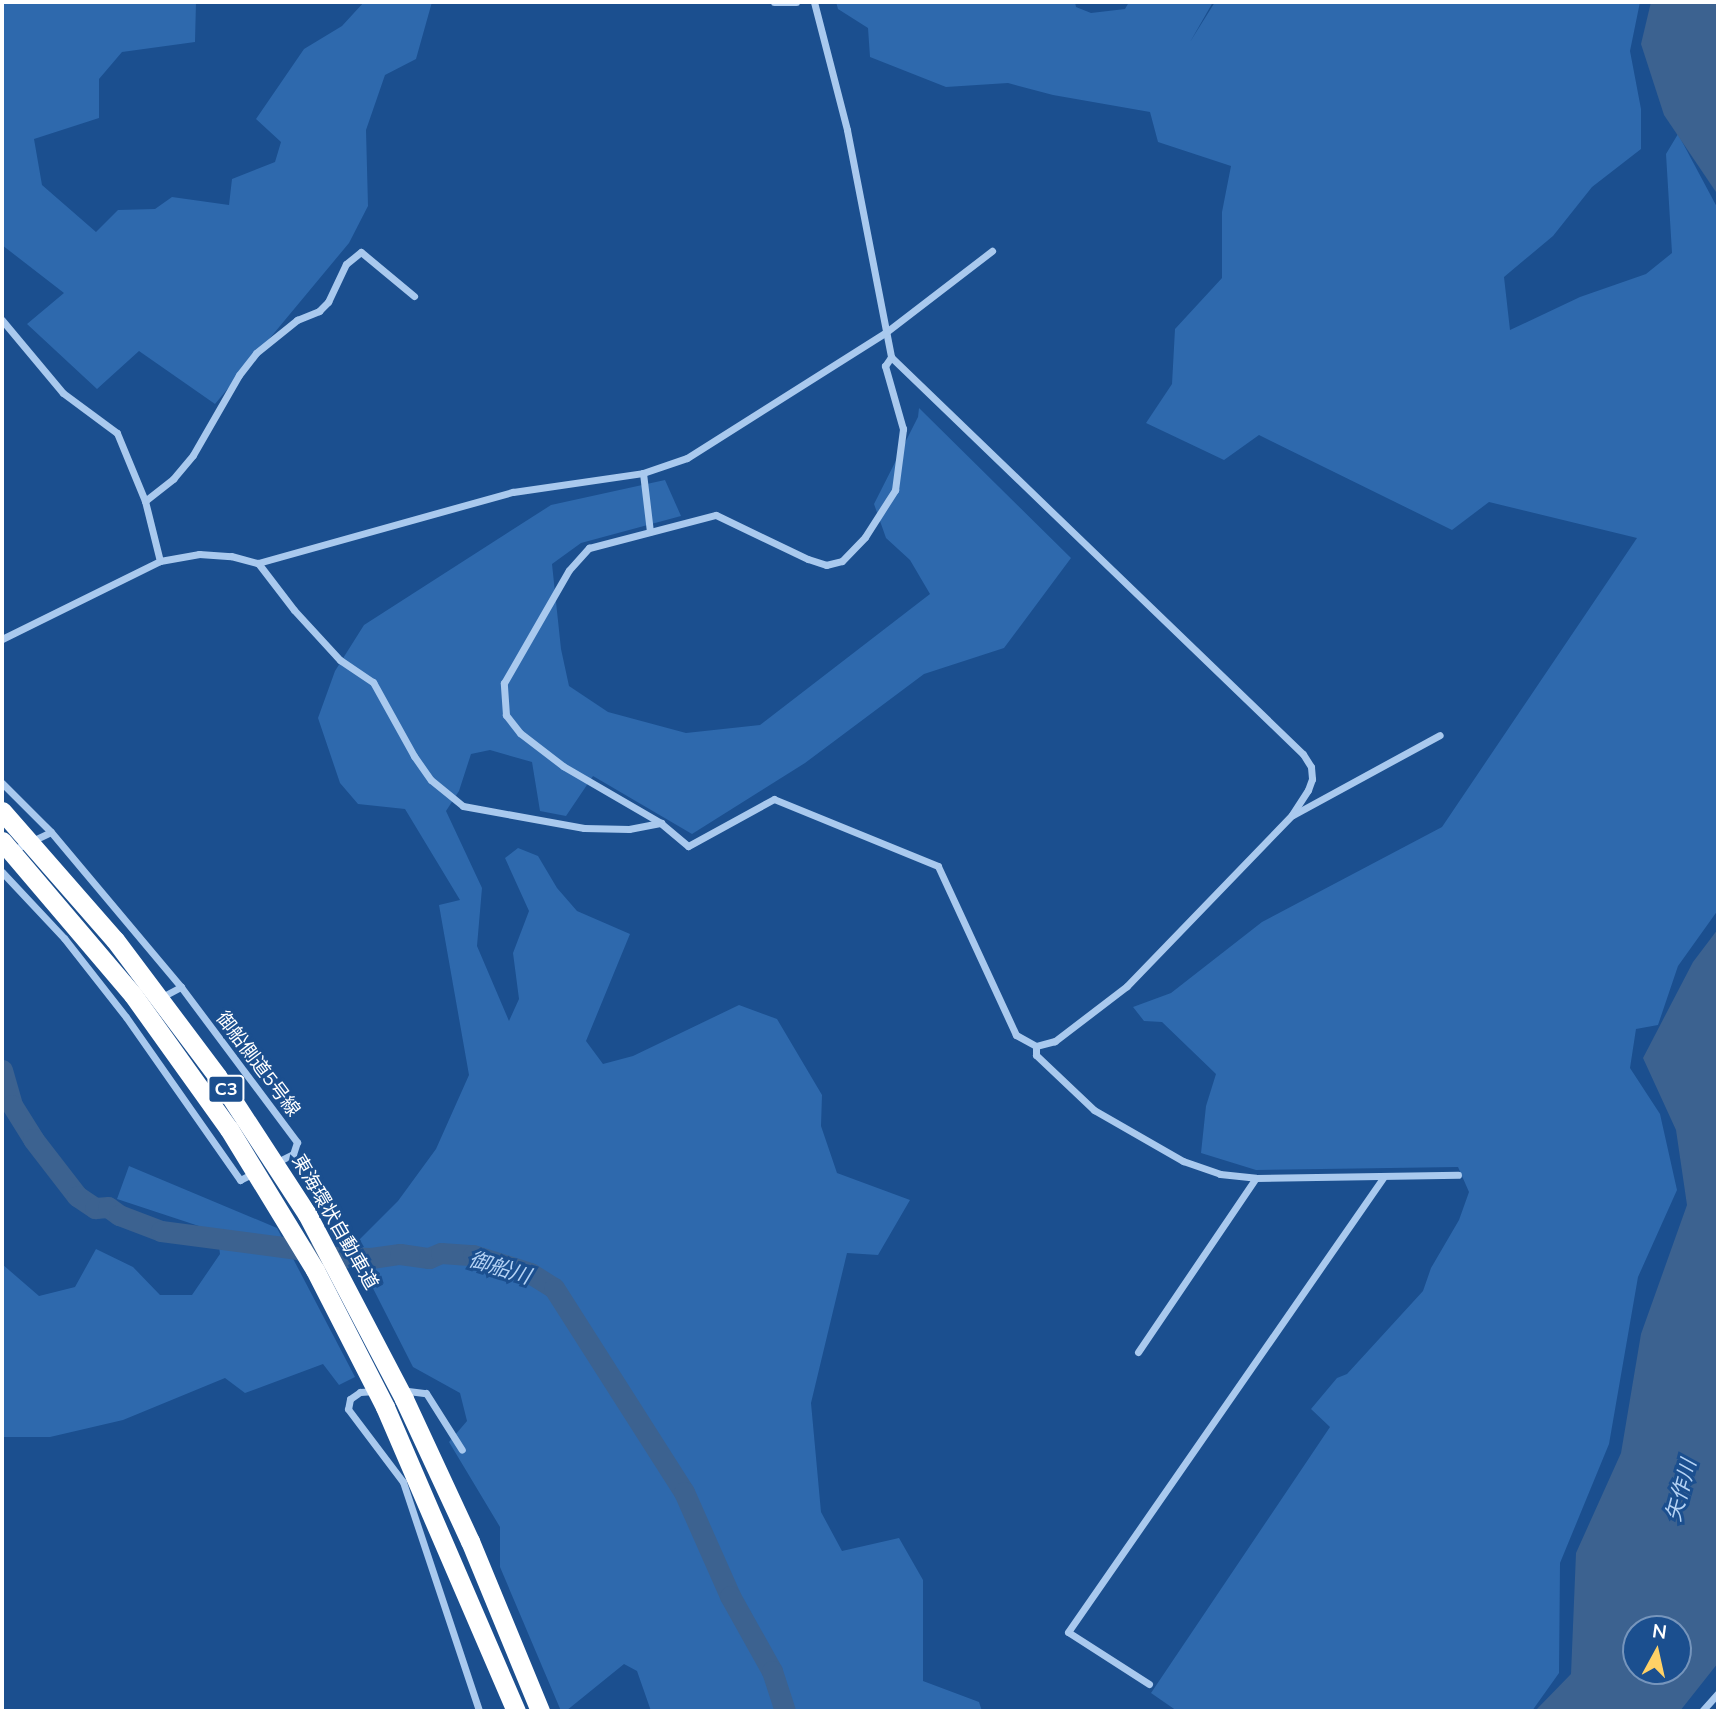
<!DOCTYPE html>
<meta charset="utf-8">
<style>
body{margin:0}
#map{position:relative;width:1720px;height:1713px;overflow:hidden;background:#1b4f8f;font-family:Mulish,"Noto Sans JP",sans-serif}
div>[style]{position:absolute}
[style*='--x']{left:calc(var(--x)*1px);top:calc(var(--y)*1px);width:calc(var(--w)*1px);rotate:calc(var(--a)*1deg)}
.green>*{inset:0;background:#2e69ad}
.water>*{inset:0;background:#3c6290}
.river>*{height:21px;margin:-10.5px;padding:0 10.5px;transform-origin:10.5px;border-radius:10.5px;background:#3c6290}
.minor>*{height:7px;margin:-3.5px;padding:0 3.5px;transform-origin:3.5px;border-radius:3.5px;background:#a9c9ee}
.motorway>*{height:19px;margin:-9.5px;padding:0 9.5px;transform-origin:9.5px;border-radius:9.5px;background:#fff}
.motorway-bridge>*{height:19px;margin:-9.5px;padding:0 9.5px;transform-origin:9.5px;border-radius:9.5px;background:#fff}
span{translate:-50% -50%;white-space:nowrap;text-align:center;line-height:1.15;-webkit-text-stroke:6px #1b4f8f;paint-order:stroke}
.shield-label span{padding:2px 5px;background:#1b4f8f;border:2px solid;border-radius:5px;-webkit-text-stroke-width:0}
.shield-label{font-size:18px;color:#fff;font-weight:700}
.street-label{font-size:19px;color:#fff}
.water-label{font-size:21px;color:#b5d3f5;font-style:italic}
.frame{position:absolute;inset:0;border:4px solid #fff;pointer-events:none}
.north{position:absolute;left:1622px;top:1615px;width:70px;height:70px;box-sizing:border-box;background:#1b4f8f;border:2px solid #7695bc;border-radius:50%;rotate:8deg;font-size:19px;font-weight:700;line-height:28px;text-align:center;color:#fff}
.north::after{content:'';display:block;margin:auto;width:24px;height:32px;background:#ffd166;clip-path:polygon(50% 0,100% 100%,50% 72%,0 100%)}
</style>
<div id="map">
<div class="green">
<div style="clip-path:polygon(2px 2px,196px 2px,195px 42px,122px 52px,99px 79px,99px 118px,34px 139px,42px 185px,96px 232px,118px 210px,155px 209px,172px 197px,229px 205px,232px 179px,275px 162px,281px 142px,256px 119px,304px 49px,342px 26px,364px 2px,432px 2px,416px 59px,385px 75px,366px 130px,368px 206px,349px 243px,215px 404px,139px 351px,97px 389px,27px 324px,64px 293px,2px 245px)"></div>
<div style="clip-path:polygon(836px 2px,1075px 2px,1076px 7px,1091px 13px,1125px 9px,1129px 2px,1213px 2px,1190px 42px,1215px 2px,1640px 2px,1630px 51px,1641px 109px,1641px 149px,1592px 187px,1553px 236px,1504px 277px,1510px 330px,1580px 297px,1646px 274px,1672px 253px,1666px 154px,1678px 134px,1718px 209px,1718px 910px,1678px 966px,1658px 1025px,1636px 1029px,1630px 1068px,1660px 1114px,1677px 1190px,1638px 1277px,1609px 1444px,1560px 1563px,1559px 1673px,1532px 1711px,1177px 1711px,1151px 1693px,1330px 1427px,1311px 1409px,1337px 1378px,1347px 1374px,1423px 1291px,1431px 1268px,1459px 1220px,1469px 1192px,1458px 1167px,1256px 1170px,1201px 1153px,1206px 1106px,1216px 1074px,1162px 1022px,1144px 1021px,1133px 1007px,1171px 993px,1262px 922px,1442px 827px,1637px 538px,1489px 502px,1452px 530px,1259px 435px,1224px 460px,1146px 423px,1172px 384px,1175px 329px,1222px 278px,1222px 212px,1231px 166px,1158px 142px,1150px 112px,1053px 95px,1008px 83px,946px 87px,870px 57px,868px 28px,838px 9px)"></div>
<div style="clip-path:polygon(919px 408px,1071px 558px,1004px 648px,924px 674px,805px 763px,692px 834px,593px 776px,566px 816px,540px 811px,532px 762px,490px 750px,471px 754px,459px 791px,446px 811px,482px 888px,477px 946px,509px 1021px,519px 999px,513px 953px,529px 911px,505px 858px,518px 848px,538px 856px,557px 888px,577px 911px,630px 934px,586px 1041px,603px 1064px,633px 1056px,739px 1005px,777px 1019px,822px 1095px,821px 1126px,837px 1173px,910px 1200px,878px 1255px,847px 1253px,811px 1403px,821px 1512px,842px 1551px,899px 1538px,923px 1580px,923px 1681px,979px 1702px,982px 1711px,651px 1711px,637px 1671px,624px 1664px,566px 1711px,561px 1711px,500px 1567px,500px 1527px,449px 1442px,467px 1421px,460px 1393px,413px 1367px,352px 1247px,398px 1201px,436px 1149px,469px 1075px,439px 905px,460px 900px,405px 809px,358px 804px,340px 783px,318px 718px,335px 671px,364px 625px,551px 505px,665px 480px,681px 516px,581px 543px,552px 564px,561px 649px,569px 686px,608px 712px,686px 733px,760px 725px,930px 594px,910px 560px,886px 538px,874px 504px,918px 417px)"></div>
<div style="clip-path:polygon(129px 1166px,277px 1228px,355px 1377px,339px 1385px,323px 1364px,245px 1393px,225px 1378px,123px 1420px,50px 1437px,2px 1437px,2px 1264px,39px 1296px,75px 1287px,96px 1249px,133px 1267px,160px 1295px,192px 1295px,220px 1254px,217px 1232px,117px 1199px)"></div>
</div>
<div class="water">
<div style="clip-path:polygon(1651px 2px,1718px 2px,1718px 195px,1664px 115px,1641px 44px)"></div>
<div style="clip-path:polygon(evenodd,1718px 929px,1718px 1663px,1680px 1711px,1535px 1711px,1571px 1674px,1576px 1553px,1621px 1453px,1641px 1334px,1687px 1205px,1676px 1130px,1643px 1058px,1693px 962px,1718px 929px,1636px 1629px,1678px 1629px,1678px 1671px,1636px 1671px,1636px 1629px)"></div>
</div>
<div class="river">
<div style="--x:2;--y:1070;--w:36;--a:74"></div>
<div style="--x:12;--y:1105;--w:40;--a:58"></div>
<div style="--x:33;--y:1139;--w:72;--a:52.3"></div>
<div style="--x:77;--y:1196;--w:22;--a:34"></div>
<div style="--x:95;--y:1208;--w:13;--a:-4"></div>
<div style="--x:108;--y:1207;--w:14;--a:36"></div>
<div style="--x:119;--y:1215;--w:45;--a:20.9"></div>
<div style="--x:161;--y:1231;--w:138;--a:7.5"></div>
<div style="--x:298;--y:1249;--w:18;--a:22"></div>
<div style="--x:315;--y:1256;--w:56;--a:2"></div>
<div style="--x:371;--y:1258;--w:29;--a:-8"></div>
<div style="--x:400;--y:1254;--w:29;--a:8"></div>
<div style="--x:429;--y:1258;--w:13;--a:-23"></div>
<div style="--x:441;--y:1253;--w:32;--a:4"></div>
<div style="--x:473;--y:1255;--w:60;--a:17.5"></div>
<div style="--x:530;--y:1273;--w:28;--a:32"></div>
<div style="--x:554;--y:1288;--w:242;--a:57.5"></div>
<div style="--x:684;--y:1492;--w:114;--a:66.1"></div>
<div style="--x:730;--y:1596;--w:86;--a:60.8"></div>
<div style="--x:772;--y:1671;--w:42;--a:72"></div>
</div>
<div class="minor">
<div style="--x:774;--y:2;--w:22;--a:0"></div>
<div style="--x:814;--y:2;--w:132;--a:75.5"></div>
<div style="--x:847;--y:130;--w:231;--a:79"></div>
<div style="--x:891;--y:357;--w:572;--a:43.94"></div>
<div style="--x:1303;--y:754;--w:15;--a:58"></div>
<div style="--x:1311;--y:767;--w:12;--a:85"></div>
<div style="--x:1312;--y:779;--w:12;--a:110"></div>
<div style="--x:1308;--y:790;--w:30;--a:123"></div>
<div style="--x:1292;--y:815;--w:238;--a:134"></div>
<div style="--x:1127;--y:986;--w:91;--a:142.6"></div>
<div style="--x:1055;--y:1041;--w:20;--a:165"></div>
<div style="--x:1036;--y:1046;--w:23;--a:-151"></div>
<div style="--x:1016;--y:1035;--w:186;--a:-114.8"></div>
<div style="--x:938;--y:866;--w:177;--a:-157.8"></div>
<div style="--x:774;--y:799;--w:98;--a:151.3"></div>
<div style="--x:688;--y:846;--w:35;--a:-140"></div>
<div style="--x:661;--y:823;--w:113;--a:-149.8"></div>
<div style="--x:563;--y:766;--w:54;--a:-142.5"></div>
<div style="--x:520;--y:733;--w:23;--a:-128"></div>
<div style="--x:506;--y:715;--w:32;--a:-94"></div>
<div style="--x:504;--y:683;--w:130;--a:-60.1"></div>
<div style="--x:569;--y:570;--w:30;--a:-48"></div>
<div style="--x:589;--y:548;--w:131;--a:-14.6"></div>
<div style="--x:716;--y:515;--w:102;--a:25.6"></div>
<div style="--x:808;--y:559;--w:19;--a:18"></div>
<div style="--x:826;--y:565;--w:16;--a:-14"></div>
<div style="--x:842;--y:561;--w:33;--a:-46"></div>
<div style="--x:865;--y:537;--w:56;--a:-57.4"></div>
<div style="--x:895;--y:490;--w:62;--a:-82.5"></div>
<div style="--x:903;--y:429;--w:66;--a:-105.9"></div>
<div style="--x:885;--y:366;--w:11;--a:-56"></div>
<div style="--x:2;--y:320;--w:95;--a:50.1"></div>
<div style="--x:63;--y:393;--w:67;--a:36.5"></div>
<div style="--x:117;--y:433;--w:74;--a:67.6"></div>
<div style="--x:145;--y:501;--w:62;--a:76"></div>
<div style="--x:643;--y:473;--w:59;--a:83.2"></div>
<div style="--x:145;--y:501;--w:36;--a:-38"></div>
<div style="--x:173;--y:479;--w:31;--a:-50"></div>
<div style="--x:193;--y:455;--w:92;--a:-60.1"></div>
<div style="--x:239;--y:375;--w:28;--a:-52"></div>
<div style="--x:256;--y:353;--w:53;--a:-38.8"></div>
<div style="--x:297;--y:320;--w:24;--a:-22"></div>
<div style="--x:319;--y:311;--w:13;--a:-45"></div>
<div style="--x:328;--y:302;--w:42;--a:-64.7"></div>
<div style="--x:346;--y:264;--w:19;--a:-39"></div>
<div style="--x:361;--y:252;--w:69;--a:39.7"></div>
<div style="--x:258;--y:563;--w:59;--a:52.5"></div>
<div style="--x:294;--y:610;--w:68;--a:47.4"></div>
<div style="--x:340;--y:660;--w:40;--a:34"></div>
<div style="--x:373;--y:682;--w:85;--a:61"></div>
<div style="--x:414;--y:756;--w:29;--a:55"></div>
<div style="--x:431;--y:780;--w:41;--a:39.1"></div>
<div style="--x:463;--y:806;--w:123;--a:10.3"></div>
<div style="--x:584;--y:828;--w:45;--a:1.3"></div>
<div style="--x:629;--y:829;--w:33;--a:-11"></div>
<div style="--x:2;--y:639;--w:176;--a:-26.3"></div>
<div style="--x:160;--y:561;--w:40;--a:-10"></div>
<div style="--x:199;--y:554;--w:32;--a:4"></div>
<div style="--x:231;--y:556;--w:28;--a:15"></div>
<div style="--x:258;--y:563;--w:265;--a:-15.6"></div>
<div style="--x:513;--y:492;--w:131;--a:-8.3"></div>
<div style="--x:643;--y:473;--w:46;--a:-18.8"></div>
<div style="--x:687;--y:458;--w:234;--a:-32.3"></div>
<div style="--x:885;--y:333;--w:135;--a:-37.5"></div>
<div style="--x:2;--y:783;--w:69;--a:45"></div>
<div style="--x:51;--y:832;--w:202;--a:50"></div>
<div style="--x:181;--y:987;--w:194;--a:53.2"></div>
<div style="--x:297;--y:1142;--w:13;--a:108"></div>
<div style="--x:293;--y:1154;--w:18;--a:153"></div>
<div style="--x:1293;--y:815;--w:167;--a:-28.6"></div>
<div style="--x:11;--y:851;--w:44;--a:-25.4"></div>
<div style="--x:2;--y:872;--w:91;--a:46.8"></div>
<div style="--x:64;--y:938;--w:100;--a:51.9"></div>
<div style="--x:126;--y:1017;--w:199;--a:55"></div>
<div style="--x:240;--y:1180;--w:16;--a:-27"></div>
<div style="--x:160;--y:998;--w:24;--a:-28"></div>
<div style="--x:1036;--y:1046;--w:9;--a:90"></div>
<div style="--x:1036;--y:1055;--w:80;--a:43.5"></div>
<div style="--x:1094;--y:1110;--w:103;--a:29.8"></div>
<div style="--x:1183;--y:1161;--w:39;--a:19"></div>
<div style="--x:1220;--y:1174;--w:36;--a:6"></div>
<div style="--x:1256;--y:1178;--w:202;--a:-0.9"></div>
<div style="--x:1138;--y:1352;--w:210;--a:-55.9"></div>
<div style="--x:400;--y:1390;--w:26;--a:7"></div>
<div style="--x:426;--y:1393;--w:67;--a:57.7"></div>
<div style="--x:375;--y:1391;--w:15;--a:176"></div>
<div style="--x:360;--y:1392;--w:12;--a:145"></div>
<div style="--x:350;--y:1399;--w:10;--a:101"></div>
<div style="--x:348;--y:1409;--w:91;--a:53"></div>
<div style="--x:403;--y:1482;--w:241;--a:71.6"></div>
<div style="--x:1149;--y:1684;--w:96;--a:-147.3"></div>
<div style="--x:1068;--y:1632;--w:553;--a:-55.25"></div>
<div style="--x:1702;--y:1711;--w:24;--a:-48"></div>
</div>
<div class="motorway">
<div style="--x:404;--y:1399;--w:157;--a:65.1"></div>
<div style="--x:470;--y:1541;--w:184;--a:67.6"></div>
<div style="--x:385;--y:1407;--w:331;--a:66.7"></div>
</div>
<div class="motorway-bridge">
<div style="--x:2;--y:811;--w:171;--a:48.8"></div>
<div style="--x:115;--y:940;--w:170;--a:53.1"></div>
<div style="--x:217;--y:1076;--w:165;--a:56.9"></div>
<div style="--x:307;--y:1214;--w:209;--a:62.3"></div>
<div style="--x:2;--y:841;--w:202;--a:49.6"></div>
<div style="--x:133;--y:995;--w:165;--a:54.4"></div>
<div style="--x:229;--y:1129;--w:165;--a:58.6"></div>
<div style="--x:315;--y:1270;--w:154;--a:62.9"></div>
</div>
<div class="shield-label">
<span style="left:226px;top:1089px">C3</span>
</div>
<div class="street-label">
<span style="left:258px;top:1064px;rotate:53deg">御船側道5号線</span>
<span style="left:335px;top:1222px;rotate:60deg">東海環状自動車道</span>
</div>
<div class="water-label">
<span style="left:500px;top:1267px;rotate:17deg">御船川</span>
<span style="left:1680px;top:1490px;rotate:-75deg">矢作川</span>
</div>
<div class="frame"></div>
<div class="north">N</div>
</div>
